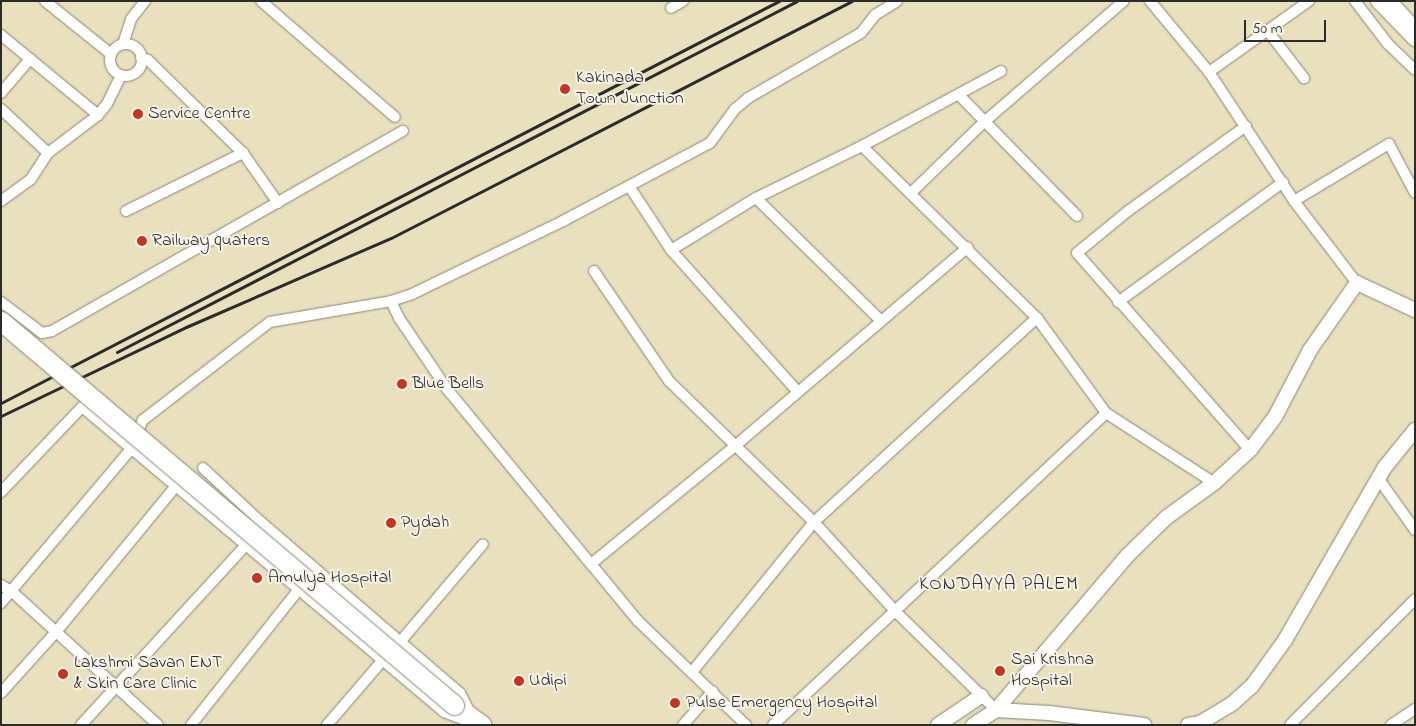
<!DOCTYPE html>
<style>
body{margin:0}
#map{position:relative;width:1416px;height:726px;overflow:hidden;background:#e9e1be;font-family:"Indie Flower",sans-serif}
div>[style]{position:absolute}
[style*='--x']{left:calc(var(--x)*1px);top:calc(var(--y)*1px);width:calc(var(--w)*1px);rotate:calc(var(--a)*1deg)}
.roads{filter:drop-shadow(0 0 1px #8a8674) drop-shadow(0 0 1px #8a8674)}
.street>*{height:10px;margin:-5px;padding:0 5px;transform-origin:5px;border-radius:5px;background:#fff}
.street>.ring{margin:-5px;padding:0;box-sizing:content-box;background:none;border:10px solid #fff;border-radius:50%}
.secondary>*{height:14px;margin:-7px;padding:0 7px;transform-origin:7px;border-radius:7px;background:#fff}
.highway>*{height:19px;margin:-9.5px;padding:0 9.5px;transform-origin:9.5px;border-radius:9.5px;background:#fff}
.rail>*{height:3px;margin:-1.5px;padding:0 1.5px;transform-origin:1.5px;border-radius:1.5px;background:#2b2b2b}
.bridges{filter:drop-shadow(0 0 1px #8a8674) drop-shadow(0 0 1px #8a8674)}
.highway-bridge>*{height:19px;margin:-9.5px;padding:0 9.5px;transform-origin:9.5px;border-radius:9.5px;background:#fff}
.dots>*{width:14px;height:14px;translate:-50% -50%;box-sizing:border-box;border:2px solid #f7f3e8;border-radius:50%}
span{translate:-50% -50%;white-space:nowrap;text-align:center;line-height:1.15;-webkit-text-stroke:4px #f7f3e8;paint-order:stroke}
.poi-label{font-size:18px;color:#2b2b2b}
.left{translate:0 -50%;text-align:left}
.neighbourhood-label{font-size:19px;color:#2b2b2b;letter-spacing:1px}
.frame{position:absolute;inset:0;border:2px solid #2b2b2b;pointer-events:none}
.scale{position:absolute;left:1244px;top:20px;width:82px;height:22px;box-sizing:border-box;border:2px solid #2b2b2b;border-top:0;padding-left:6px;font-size:15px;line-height:18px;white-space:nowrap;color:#2b2b2b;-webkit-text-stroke:4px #f7f3e8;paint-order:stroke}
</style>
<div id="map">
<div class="roads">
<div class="street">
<div style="--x:45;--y:1;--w:85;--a:38.8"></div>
<div style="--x:261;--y:1;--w:177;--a:40.9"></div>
<div style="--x:1150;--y:1;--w:92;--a:50.3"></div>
<div style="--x:1309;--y:1;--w:123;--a:144.6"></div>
<div style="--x:1209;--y:72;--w:154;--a:56.6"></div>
<div style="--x:1294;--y:201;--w:103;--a:52.5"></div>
<div style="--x:1355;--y:1;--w:54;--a:52.5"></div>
<div style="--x:1388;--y:44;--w:37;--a:44"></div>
<div style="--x:1392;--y:1;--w:34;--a:47"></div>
<div style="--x:671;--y:8;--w:14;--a:-30"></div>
<div style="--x:1267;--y:30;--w:61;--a:52.4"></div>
<div style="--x:1;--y:35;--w:126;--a:39.5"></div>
<div style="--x:123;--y:44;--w:26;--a:-72"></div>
<div style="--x:131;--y:19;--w:23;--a:-52"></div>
<div class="ring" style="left:110px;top:44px;width:22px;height:22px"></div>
<div style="--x:141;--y:58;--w:7;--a:16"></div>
<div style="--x:148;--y:60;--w:133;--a:44.4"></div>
<div style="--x:243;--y:153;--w:61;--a:55"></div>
<div style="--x:1;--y:93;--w:45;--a:-49.5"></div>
<div style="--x:959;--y:95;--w:169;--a:45.7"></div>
<div style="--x:1;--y:109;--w:64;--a:43.1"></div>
<div style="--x:1246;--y:126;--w:145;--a:144.2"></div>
<div style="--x:1128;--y:211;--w:66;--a:140.5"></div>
<div style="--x:1077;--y:253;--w:262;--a:48.7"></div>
<div style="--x:862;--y:146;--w:245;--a:44.5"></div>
<div style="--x:1037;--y:318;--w:117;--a:54"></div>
<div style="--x:1106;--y:413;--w:129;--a:32.9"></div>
<div style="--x:629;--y:186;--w:77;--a:56.7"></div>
<div style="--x:671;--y:250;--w:189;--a:48.2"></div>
<div style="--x:912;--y:192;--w:99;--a:-44.2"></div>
<div style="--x:983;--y:123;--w:186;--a:-40.9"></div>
<div style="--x:756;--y:198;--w:175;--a:44.5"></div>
<div style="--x:1;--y:201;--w:37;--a:-36"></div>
<div style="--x:31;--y:179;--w:31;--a:-57"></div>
<div style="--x:48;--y:153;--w:63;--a:-37.2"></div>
<div style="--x:98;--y:115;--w:14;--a:-51"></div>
<div style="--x:107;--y:104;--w:32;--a:-64"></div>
<div style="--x:1294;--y:201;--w:111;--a:-31"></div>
<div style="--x:1389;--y:144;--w:55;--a:62"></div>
<div style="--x:126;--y:211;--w:131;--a:-26.4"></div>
<div style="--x:671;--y:250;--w:100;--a:-31.5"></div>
<div style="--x:756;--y:198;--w:118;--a:-26.1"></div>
<div style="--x:862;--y:146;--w:158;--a:-28.3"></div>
<div style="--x:594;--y:271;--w:133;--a:55.7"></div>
<div style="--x:669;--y:381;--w:202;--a:44.2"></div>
<div style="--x:814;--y:522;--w:120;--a:47.7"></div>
<div style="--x:895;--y:611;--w:141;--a:44.4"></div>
<div style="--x:391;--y:301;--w:19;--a:65"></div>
<div style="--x:399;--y:318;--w:86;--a:55.9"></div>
<div style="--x:447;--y:389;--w:227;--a:50.6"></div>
<div style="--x:591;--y:564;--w:74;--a:50.5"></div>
<div style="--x:638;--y:621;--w:150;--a:43.9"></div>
<div style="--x:1;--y:302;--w:51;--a:37.1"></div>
<div style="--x:42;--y:333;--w:10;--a:-11"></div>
<div style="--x:52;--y:331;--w:404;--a:-29.7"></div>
<div style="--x:1118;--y:302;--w:204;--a:-36"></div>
<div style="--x:203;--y:468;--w:79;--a:43"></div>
<div style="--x:261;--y:522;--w:262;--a:40.7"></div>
<div style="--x:460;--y:693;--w:25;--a:63"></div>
<div style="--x:1378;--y:478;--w:64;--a:54.6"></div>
<div style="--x:1;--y:492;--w:117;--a:-46.4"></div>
<div style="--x:82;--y:407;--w:473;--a:40.1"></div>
<div style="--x:444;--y:712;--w:22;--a:21"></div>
<div style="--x:591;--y:564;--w:186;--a:-39.3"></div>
<div style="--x:735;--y:446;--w:306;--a:-40.5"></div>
<div style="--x:1;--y:585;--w:12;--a:31"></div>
<div style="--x:11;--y:591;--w:16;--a:130"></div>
<div style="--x:400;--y:642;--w:128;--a:-49.7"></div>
<div style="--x:692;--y:672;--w:193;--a:-50.9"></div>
<div style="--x:814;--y:522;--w:302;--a:-42.5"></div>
<div style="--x:1;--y:693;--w:82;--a:-48"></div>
<div style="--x:56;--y:632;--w:188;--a:-50.6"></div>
<div style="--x:81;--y:725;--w:244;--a:-47.5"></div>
<div style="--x:158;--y:725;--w:199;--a:-137.6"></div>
<div style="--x:11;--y:591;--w:186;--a:-49.8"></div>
<div style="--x:131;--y:449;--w:31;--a:-68"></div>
<div style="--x:143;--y:420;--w:160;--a:-37.7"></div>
<div style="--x:270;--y:322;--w:123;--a:-9.8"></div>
<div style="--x:391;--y:301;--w:22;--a:-18"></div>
<div style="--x:412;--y:294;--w:168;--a:-25.8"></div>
<div style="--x:563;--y:221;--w:166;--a:-28"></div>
<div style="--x:710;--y:143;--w:42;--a:-53.7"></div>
<div style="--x:735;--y:109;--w:17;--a:-40"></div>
<div style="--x:748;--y:98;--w:130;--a:-29.9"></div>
<div style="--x:861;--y:33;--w:23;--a:-52"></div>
<div style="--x:875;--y:15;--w:26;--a:-32"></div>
<div style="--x:191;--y:725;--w:174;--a:-51.5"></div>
<div style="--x:327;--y:725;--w:86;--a:-49.3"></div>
<div style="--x:683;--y:725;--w:45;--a:-48.6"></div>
<div style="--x:773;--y:725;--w:456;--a:-43.1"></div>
<div style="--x:1290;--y:725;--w:177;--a:-45.2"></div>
<div style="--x:1391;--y:725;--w:29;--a:-34"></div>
</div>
<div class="secondary">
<div style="--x:1378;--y:1;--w:53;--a:45.8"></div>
<div style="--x:996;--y:710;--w:53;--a:3.2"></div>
<div style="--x:1049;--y:713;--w:96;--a:7.2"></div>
<div style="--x:938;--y:725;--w:52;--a:-34"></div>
<div style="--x:973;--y:725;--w:27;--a:-33"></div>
<div style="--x:996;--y:710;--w:204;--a:-49.6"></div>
<div style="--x:1128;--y:555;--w:54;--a:-44.3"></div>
<div style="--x:1167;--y:517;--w:58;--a:-35.9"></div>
<div style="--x:1214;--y:483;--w:49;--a:-42.5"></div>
<div style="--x:1250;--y:450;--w:41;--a:-52.9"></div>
<div style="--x:1275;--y:417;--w:76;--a:-62.4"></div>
<div style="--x:1310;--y:350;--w:82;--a:-55"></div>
<div style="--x:1357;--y:283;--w:64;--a:25"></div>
<div style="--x:1188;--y:725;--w:12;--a:-9"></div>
<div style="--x:1200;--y:723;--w:39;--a:-31"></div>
<div style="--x:1233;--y:703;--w:25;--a:-42"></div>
<div style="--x:1252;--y:686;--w:57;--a:-54.3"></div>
<div style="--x:1285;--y:640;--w:200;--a:-60"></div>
<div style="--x:1385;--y:467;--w:48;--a:-51"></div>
</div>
<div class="highway">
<div style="--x:454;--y:705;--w:34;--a:36"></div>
</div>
</div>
<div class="rail">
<div style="--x:117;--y:352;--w:765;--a:-27.3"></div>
<div style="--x:1;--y:403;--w:876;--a:-27.33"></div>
<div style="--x:1;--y:416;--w:205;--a:-25.7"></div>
<div style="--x:186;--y:327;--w:223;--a:-23.5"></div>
<div style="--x:391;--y:238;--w:518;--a:-27.21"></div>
</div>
<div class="bridges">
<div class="highway-bridge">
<div style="--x:1;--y:321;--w:594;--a:40.29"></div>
</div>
</div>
<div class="dots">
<div style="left:565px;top:89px;background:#c8321e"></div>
<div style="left:138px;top:114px;background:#c8321e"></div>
<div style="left:142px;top:241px;background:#c8321e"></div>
<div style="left:402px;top:384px;background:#c8321e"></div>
<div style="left:391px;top:523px;background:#c8321e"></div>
<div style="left:257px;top:578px;background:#c8321e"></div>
<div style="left:1000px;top:671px;background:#c8321e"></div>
<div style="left:63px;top:674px;background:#c8321e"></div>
<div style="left:519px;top:681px;background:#c8321e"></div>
<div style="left:675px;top:703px;background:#c8321e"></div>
</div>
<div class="poi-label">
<span class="left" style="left:576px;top:89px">Kakinada<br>Town Junction</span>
<span class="left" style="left:148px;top:114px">Service Centre</span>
<span class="left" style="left:152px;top:241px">Railway quaters</span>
<span class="left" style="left:412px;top:384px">Blue Bells</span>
<span class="left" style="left:401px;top:523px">Pydah</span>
<span class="left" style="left:268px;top:578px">Amulya Hospital</span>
<span class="left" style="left:1011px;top:671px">Sai Krishna<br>Hospital</span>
<span class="left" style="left:74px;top:674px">Lakshmi Savan ENT<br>&amp; Skin Care Clinic</span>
<span class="left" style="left:529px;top:681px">Udipi</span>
<span class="left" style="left:686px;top:703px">Pulse Emergency Hospital</span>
</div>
<div class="neighbourhood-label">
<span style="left:999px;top:585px">KONDAYYA PALEM</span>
</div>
<div class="frame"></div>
<div class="scale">50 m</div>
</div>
